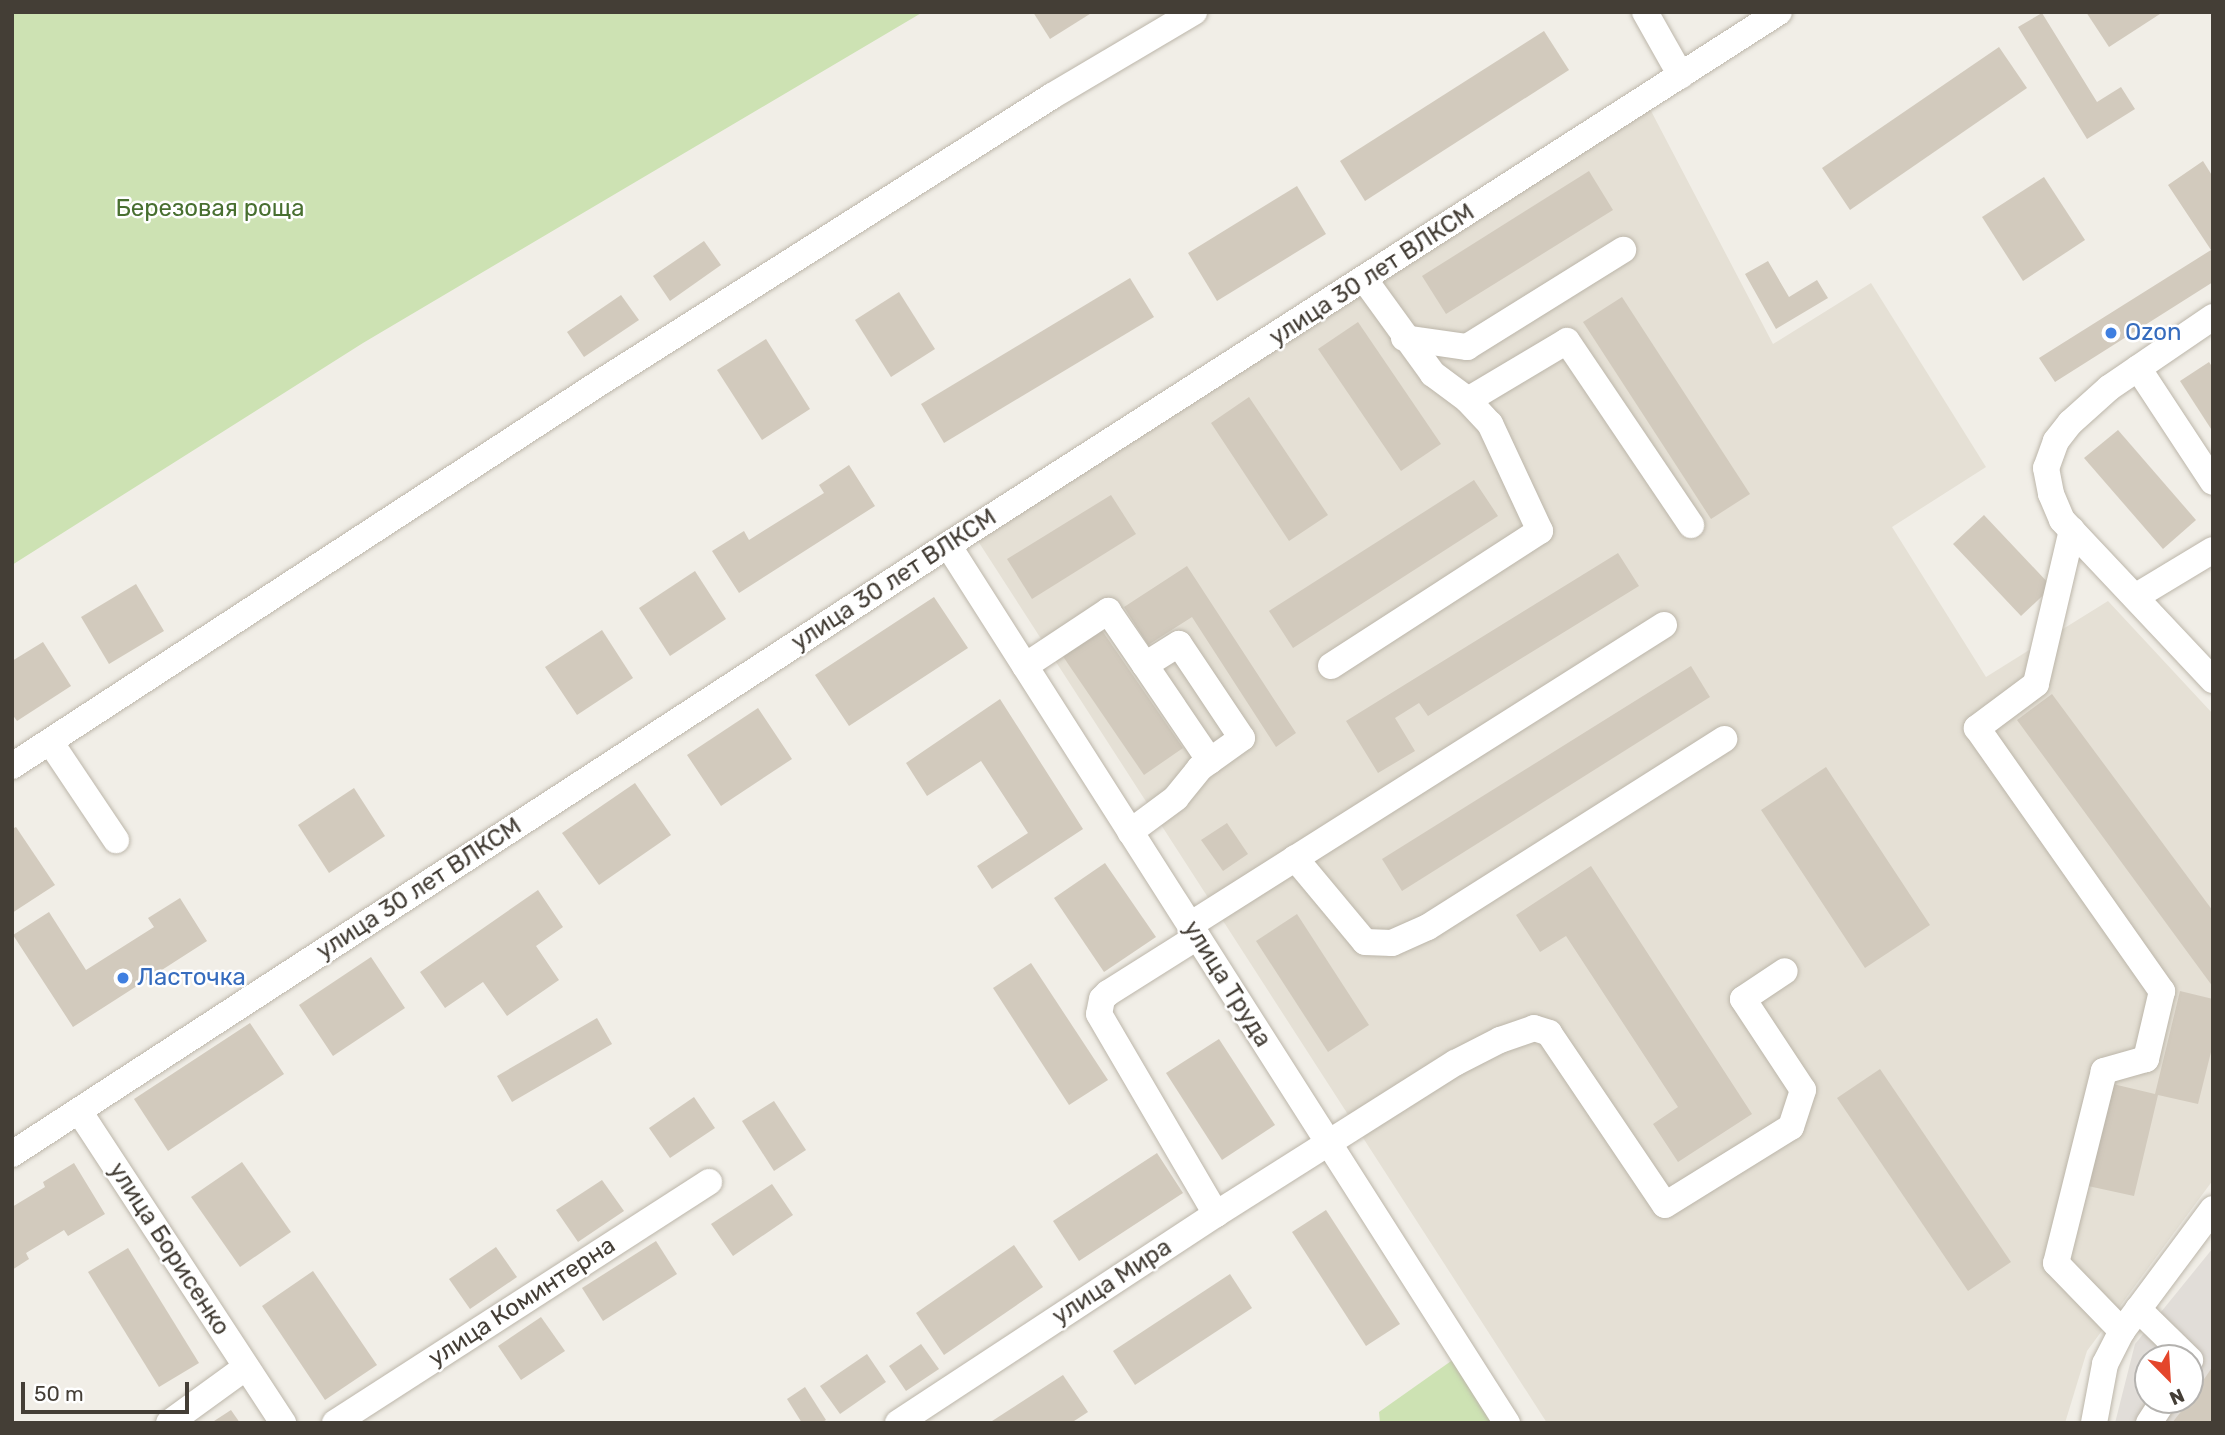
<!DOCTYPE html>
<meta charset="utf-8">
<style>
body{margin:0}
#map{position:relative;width:2225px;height:1435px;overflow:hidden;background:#f1eee7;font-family:Rubik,sans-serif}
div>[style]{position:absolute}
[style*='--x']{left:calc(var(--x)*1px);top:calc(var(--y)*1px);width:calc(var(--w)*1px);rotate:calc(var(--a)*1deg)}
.residential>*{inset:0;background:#e5e0d5}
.industrial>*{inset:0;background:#e1ddd8}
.green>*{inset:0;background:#cde2b3}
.building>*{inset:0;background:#d2cabd}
.roads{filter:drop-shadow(0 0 2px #bcb6aa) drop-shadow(0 0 2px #bcb6aa)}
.minor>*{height:26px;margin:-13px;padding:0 13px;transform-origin:13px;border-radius:13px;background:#fff}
.dots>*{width:19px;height:19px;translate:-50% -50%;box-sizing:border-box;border:4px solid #fff;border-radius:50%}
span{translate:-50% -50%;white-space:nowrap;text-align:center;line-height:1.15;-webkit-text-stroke:5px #fff;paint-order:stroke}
.park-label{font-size:24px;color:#486f30}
.street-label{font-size:24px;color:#443e36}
.shop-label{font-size:24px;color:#366cbe}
.left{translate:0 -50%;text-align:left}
.frame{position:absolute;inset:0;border:14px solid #443e36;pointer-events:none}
.north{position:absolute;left:2134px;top:1344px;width:70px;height:70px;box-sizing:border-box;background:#fff;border:2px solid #b4b2af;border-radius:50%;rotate:156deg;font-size:19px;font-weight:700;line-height:28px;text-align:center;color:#443e36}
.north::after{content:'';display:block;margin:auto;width:24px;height:32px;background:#e4462b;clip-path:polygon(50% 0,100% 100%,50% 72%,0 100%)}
.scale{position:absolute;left:21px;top:1382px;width:168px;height:32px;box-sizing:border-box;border:4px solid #443e36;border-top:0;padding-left:9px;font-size:21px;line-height:24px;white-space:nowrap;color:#443e36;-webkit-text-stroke:5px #fff;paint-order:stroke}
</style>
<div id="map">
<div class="residential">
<div style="clip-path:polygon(1650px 109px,1773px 344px,1871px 283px,1986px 467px,1892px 527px,1986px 677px,2108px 601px,2213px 714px,2213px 1180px,2087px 1351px,2065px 1423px,1547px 1423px,976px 538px)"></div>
</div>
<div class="industrial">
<div style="clip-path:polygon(evenodd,2213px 1248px,2213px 1423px,2115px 1423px,2135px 1344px,2213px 1248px,2148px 1358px,2190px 1358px,2190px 1400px,2148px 1400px,2148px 1358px)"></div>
</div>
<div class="green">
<div style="clip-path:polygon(12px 12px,923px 12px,363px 343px,12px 565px)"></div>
<div style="clip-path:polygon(1454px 1359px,1495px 1423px,1380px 1423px,1379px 1412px)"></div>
</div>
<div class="building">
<div style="clip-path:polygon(1033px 12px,1093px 12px,1050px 39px)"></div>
<div style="clip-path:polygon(2086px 12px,2163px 12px,2109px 47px)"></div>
<div style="clip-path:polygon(2042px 13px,2097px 102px,2121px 87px,2135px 109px,2087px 139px,2018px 27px)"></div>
<div style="clip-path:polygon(1544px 31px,1569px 70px,1365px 201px,1340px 161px)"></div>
<div style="clip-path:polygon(1999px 47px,2027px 88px,1850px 210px,1822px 168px)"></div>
<div style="clip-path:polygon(2203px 161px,2213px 177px,2213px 282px,2055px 382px,2039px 358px,2211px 250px,2168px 185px)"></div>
<div style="clip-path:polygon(1589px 171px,1613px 210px,1446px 314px,1422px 276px)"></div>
<div style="clip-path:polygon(2044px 177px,2085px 240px,2023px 281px,1982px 217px)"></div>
<div style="clip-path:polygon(1297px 186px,1326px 234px,1217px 301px,1188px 253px)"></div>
<div style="clip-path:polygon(704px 241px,721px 265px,670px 301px,653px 276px)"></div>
<div style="clip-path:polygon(1768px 261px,1789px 297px,1817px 280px,1828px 298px,1776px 329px,1745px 274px)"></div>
<div style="clip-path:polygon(1130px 278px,1154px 317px,944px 443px,921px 404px)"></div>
<div style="clip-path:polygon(899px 292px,935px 349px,891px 377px,855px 320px)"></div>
<div style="clip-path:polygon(621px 295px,639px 320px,584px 357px,567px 332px)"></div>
<div style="clip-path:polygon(1622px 297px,1750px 494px,1711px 519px,1583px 322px)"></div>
<div style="clip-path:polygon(1358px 322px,1441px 444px,1401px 471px,1318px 349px)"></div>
<div style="clip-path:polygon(766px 339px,810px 409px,762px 440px,717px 370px)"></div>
<div style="clip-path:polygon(2209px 362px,2213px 368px,2213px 432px,2180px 381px)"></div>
<div style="clip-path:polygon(1249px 397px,1328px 515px,1289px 541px,1211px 423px)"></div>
<div style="clip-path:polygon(2118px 430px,2196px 520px,2163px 549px,2084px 458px)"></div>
<div style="clip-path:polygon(849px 465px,875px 506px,739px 593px,712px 551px,744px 531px,749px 540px,824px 493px,819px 485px)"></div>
<div style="clip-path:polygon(1474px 480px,1498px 516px,1293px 648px,1269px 611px)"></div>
<div style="clip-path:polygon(1111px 495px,1136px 534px,1032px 599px,1007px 559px)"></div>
<div style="clip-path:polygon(1984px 515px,2052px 587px,2021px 616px,1953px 544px)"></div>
<div style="clip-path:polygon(1618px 553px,1639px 586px,1428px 716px,1419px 703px,1395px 718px,1415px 751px,1378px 773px,1346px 721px)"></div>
<div style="clip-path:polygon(1187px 566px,1296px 733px,1276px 747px,1192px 617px,1148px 645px,1124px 607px)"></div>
<div style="clip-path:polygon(695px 571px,726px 619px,670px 656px,639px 608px)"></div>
<div style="clip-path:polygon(136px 584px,164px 631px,109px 664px,81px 617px)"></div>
<div style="clip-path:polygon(934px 597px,968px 648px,849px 726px,815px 675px)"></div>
<div style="clip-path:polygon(1101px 629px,1183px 748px,1144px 775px,1062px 655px)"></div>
<div style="clip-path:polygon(602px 630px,633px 678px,577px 715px,545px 667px)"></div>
<div style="clip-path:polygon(43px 642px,71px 686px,17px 721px,12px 714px,12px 661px)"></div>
<div style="clip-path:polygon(1691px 666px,1710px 697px,1402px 891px,1382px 859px)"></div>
<div style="clip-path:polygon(2052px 694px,2213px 911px,2213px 987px,2017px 720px)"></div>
<div style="clip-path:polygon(1000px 699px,1083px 829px,992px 889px,977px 866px,1028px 833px,981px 761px,927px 796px,906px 763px)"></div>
<div style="clip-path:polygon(758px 708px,792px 759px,721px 806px,687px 755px)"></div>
<div style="clip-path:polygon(1826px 767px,1930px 925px,1865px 968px,1761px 810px)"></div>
<div style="clip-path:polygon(635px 783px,671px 835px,599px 885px,562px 833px)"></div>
<div style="clip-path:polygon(354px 788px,385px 836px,329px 873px,298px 825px)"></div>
<div style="clip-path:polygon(1227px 823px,1248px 854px,1223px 871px,1201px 840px)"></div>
<div style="clip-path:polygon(16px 827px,55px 885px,12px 913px,12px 829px)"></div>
<div style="clip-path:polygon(1105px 863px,1156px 937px,1104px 972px,1054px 898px)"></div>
<div style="clip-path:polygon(1591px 866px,1752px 1114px,1678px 1162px,1653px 1124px,1678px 1107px,1566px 936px,1540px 952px,1516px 915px)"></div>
<div style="clip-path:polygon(538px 890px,563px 927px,536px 946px,559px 980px,507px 1016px,483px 982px,445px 1008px,420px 972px)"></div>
<div style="clip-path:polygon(180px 898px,207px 941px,73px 1027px,13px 935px,49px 912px,86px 970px,154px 927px,148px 918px)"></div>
<div style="clip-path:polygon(1297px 914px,1369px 1025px,1328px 1052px,1256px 941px)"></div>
<div style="clip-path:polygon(371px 957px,405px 1008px,333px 1056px,299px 1005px)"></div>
<div style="clip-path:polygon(1031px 963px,1108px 1080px,1069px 1105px,993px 988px)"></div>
<div style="clip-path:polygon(2180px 991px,2213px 999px,2213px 1044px,2198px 1104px,2158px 1095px,2134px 1196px,2088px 1186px,2113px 1084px,2155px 1094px)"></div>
<div style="clip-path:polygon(597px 1018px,612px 1044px,512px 1102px,497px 1076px)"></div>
<div style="clip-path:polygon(250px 1023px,284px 1074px,168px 1151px,134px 1099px)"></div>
<div style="clip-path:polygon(1219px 1039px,1275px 1125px,1222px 1160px,1166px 1073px)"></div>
<div style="clip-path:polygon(1880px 1069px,2011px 1262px,1968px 1291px,1837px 1098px)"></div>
<div style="clip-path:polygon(694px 1097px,715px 1128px,670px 1158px,649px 1128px)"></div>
<div style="clip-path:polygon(774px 1101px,806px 1150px,774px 1171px,742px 1121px)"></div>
<div style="clip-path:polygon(1157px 1153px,1183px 1193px,1079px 1261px,1053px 1221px)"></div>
<div style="clip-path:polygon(242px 1162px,291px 1232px,240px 1267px,191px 1197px)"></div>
<div style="clip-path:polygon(74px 1163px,105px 1214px,68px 1236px,64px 1230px,26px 1253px,29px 1259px,12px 1270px,12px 1207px,45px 1187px,43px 1182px)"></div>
<div style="clip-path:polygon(602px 1180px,624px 1211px,578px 1242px,556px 1210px)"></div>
<div style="clip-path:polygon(772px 1184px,793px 1215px,733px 1256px,711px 1224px)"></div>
<div style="clip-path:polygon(1326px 1210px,1400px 1324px,1366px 1346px,1292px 1232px)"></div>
<div style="clip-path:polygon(656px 1241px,677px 1274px,603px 1321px,582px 1288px)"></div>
<div style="clip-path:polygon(1014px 1245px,1043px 1287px,944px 1355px,916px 1313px)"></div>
<div style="clip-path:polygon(496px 1247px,517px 1277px,470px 1309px,449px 1279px)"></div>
<div style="clip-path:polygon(128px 1248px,199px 1363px,159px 1387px,88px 1272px)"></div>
<div style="clip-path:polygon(313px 1271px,377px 1365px,325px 1400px,262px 1306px)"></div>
<div style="clip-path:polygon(1230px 1274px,1252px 1308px,1135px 1385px,1113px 1351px)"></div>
<div style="clip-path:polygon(541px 1317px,565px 1351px,521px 1380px,498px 1346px)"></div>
<div style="clip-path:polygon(921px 1344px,939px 1369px,906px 1391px,889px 1366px)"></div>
<div style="clip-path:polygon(867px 1354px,886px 1382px,840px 1414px,820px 1386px)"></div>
<div style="clip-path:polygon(2213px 1366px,2213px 1423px,2172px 1423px,2190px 1400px)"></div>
<div style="clip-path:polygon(1063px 1375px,1088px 1412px,1071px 1423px,989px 1423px)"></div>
<div style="clip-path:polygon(805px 1387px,826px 1420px,821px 1423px,802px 1423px,787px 1399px)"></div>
<div style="clip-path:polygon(231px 1410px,240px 1423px,211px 1423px)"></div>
</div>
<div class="roads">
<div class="minor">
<div style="--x:1645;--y:12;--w:73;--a:60.6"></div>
<div style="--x:2213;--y:317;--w:126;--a:145.7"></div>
<div style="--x:2109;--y:388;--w:52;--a:138.1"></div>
<div style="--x:2070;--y:423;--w:23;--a:128"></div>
<div style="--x:2056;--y:441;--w:29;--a:110"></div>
<div style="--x:2046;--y:468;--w:26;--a:79"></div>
<div style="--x:2051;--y:494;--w:28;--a:67"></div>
<div style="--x:2062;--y:520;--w:220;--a:46.7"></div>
<div style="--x:1404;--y:338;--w:64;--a:8.1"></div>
<div style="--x:1467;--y:347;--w:184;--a:-31.9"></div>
<div style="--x:2138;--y:368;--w:136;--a:56.7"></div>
<div style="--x:1468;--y:400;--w:115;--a:-30.8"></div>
<div style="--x:1567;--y:341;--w:222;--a:56"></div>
<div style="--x:2072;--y:530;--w:158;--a:103.2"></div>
<div style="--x:2036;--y:684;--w:74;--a:143.3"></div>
<div style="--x:1977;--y:728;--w:322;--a:54.9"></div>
<div style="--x:2162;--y:991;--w:70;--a:103.2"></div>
<div style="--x:2146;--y:1059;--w:44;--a:164.1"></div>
<div style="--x:2104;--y:1071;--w:198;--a:104"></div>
<div style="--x:2056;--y:1263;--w:95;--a:45.9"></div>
<div style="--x:948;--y:545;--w:1041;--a:57.52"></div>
<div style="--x:2135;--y:597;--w:91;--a:-31.1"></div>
<div style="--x:1145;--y:665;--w:116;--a:55.9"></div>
<div style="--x:1025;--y:666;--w:100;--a:-33.5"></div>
<div style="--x:1108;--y:611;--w:65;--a:55.6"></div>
<div style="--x:1145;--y:665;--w:40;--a:-32"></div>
<div style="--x:1179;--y:644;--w:113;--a:56.2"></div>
<div style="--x:1242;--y:738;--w:52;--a:144.5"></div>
<div style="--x:1200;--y:768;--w:38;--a:129"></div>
<div style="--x:1176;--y:798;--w:57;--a:143.5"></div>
<div style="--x:1331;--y:666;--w:249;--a:-32.9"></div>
<div style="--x:1540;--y:531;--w:118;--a:-115"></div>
<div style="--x:1490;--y:424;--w:33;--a:-133"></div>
<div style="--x:1468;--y:400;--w:44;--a:-143.4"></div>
<div style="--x:1433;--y:374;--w:116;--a:-125.9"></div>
<div style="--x:51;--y:743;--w:117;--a:56.2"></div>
<div style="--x:12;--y:766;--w:707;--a:-33.11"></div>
<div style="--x:604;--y:380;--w:530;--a:-32.37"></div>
<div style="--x:1052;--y:96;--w:165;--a:-30.6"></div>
<div style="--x:1295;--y:858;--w:109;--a:50.2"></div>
<div style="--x:1365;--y:942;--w:27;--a:2"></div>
<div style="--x:1392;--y:943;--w:39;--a:-24"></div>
<div style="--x:1428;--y:927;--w:351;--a:-32.4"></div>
<div style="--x:1190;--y:925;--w:561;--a:-32.33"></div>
<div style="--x:1197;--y:937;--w:105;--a:147.8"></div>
<div style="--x:1108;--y:993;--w:8;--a:135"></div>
<div style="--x:1102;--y:999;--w:15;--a:101"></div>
<div style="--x:1099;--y:1014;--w:232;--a:59.7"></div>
<div style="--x:79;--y:1111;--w:373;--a:56.8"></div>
<div style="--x:12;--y:1154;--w:1117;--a:-33.05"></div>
<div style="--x:948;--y:545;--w:987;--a:-32.68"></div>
<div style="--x:2138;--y:1309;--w:73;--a:44.4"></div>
<div style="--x:169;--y:1423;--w:95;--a:-36"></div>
<div style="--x:335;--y:1423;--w:445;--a:-32.8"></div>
<div style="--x:898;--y:1423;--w:381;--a:-33.3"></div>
<div style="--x:1216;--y:1214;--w:283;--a:-32.3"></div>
<div style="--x:1455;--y:1063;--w:51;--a:-27.1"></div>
<div style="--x:1500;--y:1040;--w:36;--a:-19"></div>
<div style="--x:1534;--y:1028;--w:16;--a:18"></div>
<div style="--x:1549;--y:1033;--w:207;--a:56"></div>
<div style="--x:1665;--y:1205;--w:148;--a:-31.8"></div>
<div style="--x:1791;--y:1127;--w:39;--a:-72"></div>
<div style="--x:1803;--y:1090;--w:109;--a:-123.4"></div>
<div style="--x:1743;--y:999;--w:50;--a:-33.7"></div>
<div style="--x:2094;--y:1423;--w:60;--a:-79.4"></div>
<div style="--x:2105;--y:1364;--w:37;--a:-63"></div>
<div style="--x:2122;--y:1331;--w:152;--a:-53.3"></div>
<div style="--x:2149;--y:1423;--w:27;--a:-57"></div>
</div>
</div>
<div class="dots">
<div style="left:2111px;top:333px;background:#3f7fe0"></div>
<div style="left:123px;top:978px;background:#3f7fe0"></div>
</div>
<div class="park-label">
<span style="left:210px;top:209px">Березовая роща</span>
</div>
<div class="street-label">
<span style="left:1372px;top:275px;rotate:-33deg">улица 30 лет ВЛКСМ</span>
<span style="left:894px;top:580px;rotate:-33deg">улица 30 лет ВЛКСМ</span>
<span style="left:419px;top:889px;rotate:-33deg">улица 30 лет ВЛКСМ</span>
<span style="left:1227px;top:984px;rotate:58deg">улица Труда</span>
<span style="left:169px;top:1249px;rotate:57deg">улица Борисенко</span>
<span style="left:1112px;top:1282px;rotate:-33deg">улица Мира</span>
<span style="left:522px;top:1302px;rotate:-33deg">улица Коминтерна</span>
</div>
<div class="shop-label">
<span class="left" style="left:2125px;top:333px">Ozon</span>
<span class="left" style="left:137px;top:978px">Ласточка</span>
</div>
<div class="frame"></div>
<div class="north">N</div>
<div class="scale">50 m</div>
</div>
